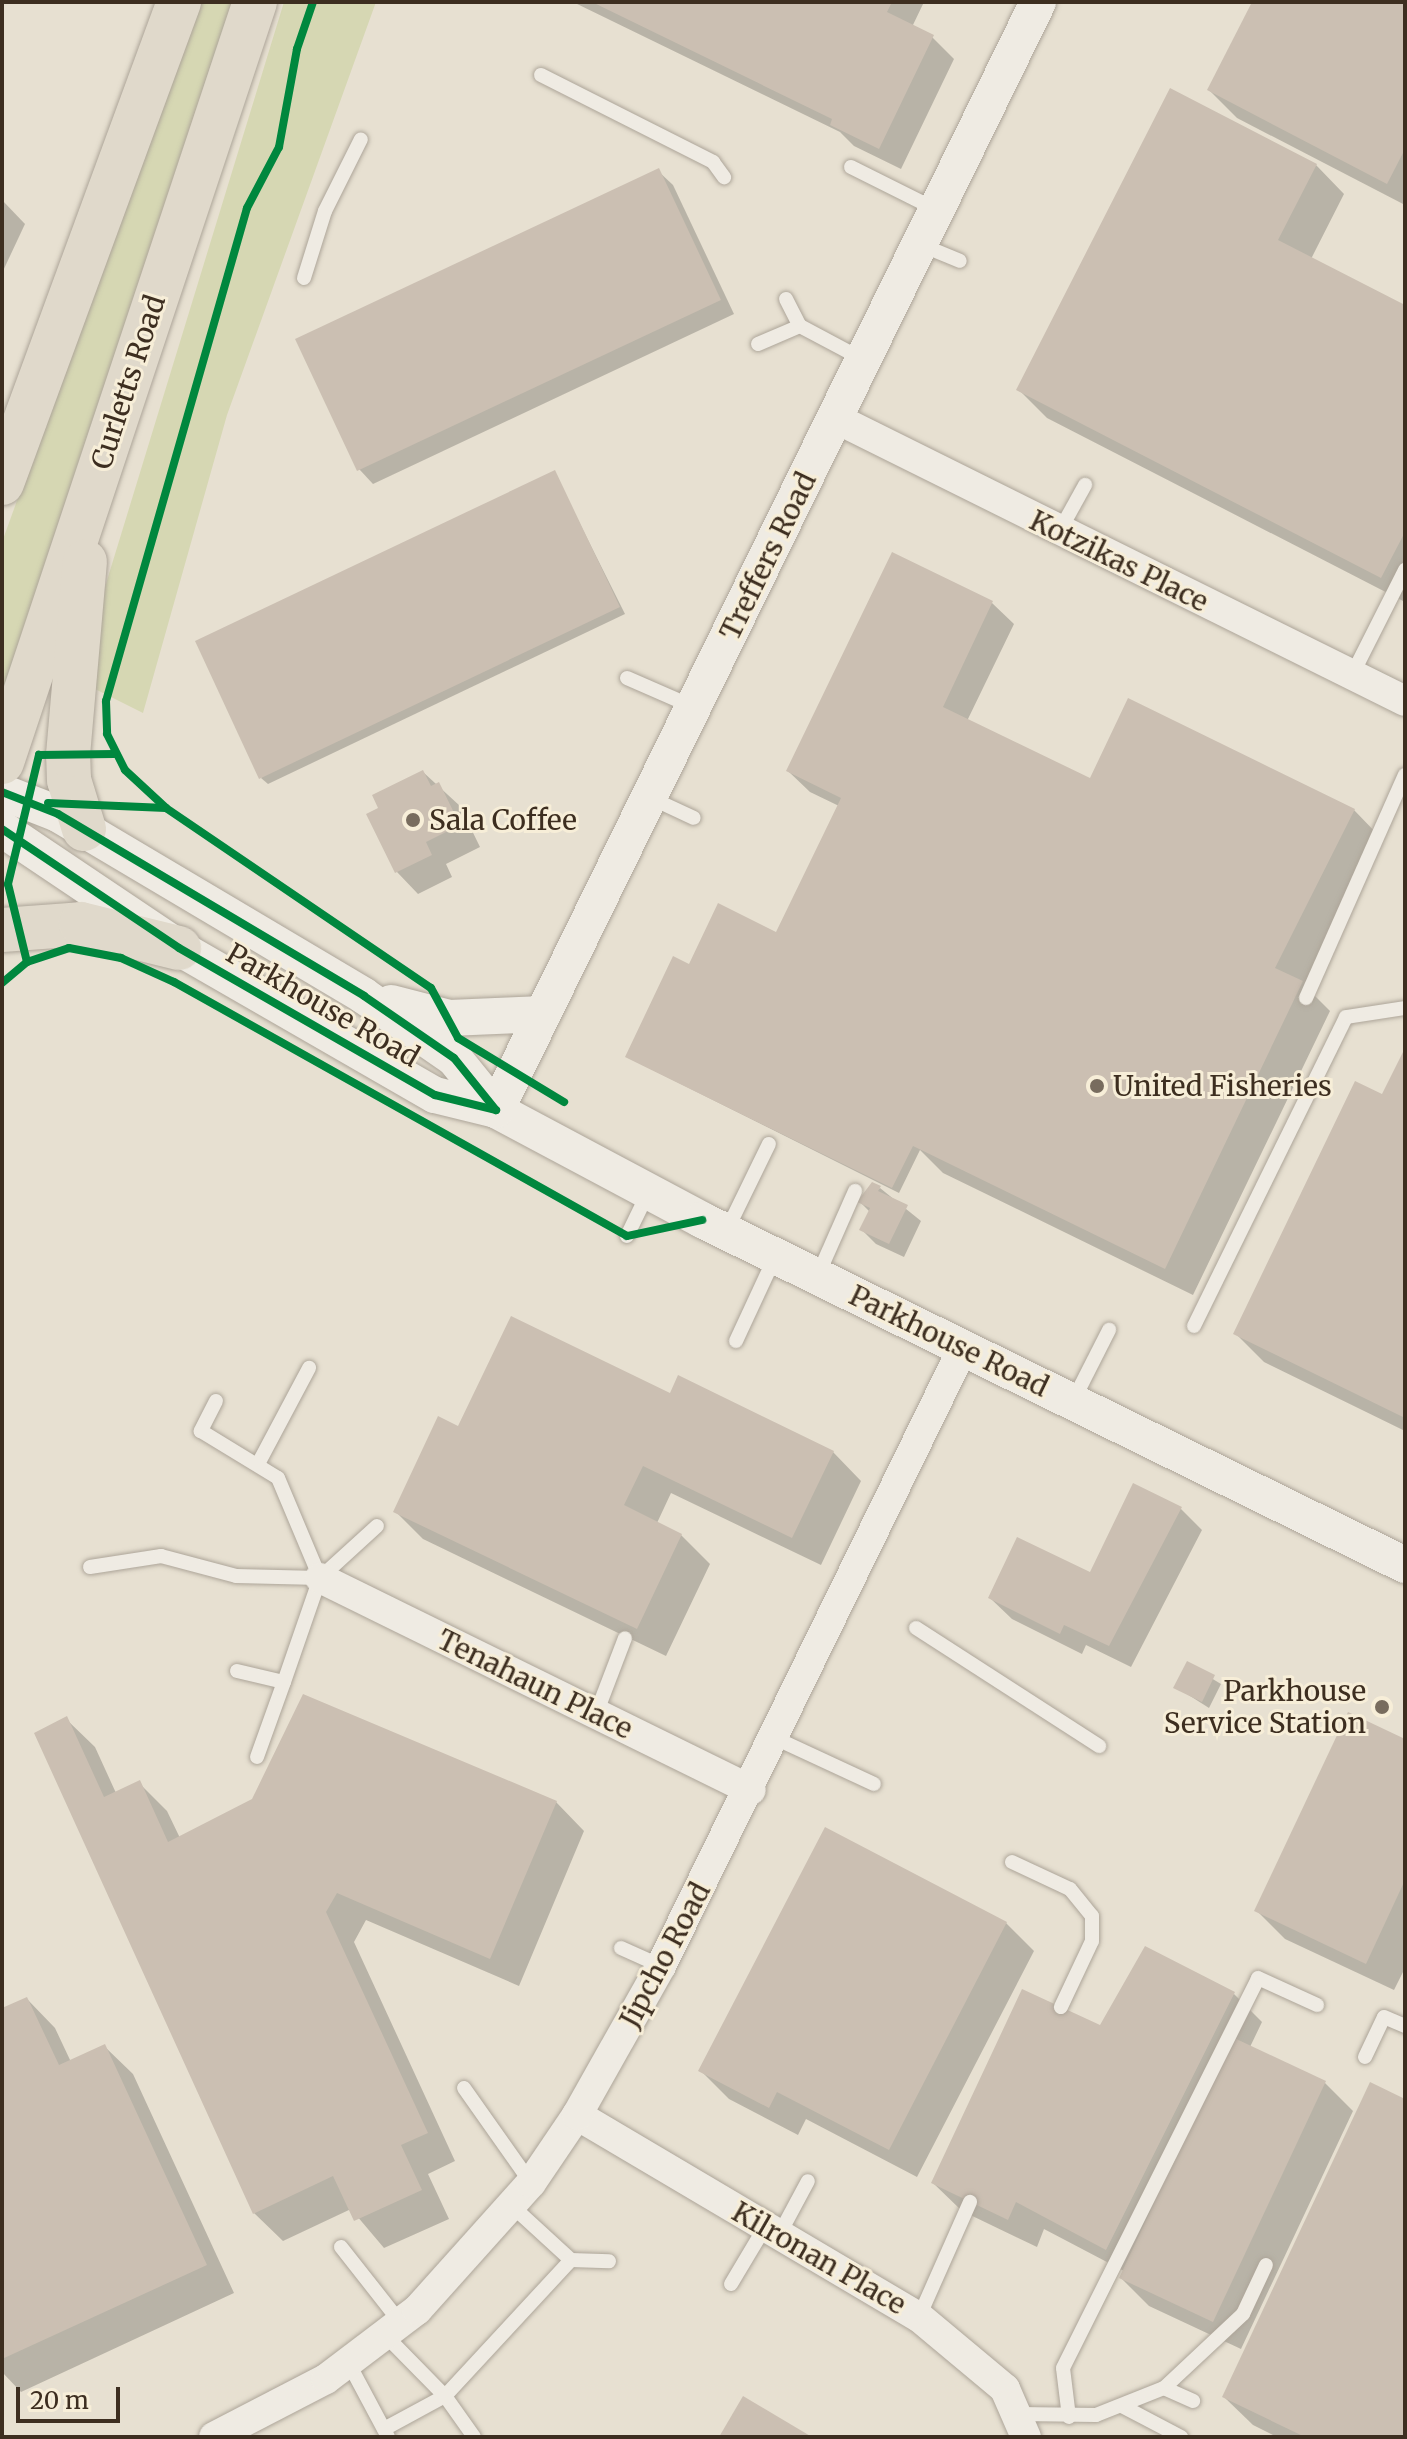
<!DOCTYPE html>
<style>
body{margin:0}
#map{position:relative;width:1407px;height:2439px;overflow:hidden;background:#e7e0d1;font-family:Merriweather,serif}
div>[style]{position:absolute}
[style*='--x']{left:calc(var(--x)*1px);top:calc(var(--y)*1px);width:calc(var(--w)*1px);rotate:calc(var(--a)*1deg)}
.green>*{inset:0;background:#d6d7b3}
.shadow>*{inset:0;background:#0003}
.building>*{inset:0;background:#cbbfb2}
.roads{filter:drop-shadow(0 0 2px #ada599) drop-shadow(0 0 2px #ada599)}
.service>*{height:14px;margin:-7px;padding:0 7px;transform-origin:7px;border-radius:7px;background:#efebe3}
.minor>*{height:30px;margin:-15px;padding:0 15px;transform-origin:15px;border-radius:15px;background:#efebe3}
.tertiary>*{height:36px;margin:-18px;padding:0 18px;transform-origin:18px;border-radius:18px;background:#efebe3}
.trunk>*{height:44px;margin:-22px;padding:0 22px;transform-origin:22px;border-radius:22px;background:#e0d9cb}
.cycleway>*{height:8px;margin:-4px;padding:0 4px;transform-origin:4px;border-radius:4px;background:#00873e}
.dots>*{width:22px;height:22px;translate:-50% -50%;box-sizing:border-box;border:4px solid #f7eed8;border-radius:50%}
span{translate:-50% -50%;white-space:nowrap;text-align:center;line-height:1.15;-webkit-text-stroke:6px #f7eed8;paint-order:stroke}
.street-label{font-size:28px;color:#3d2e20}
.poi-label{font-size:28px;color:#3d2e20}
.left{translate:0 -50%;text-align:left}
.right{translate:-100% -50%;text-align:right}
.frame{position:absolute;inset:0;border:4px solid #3d2e20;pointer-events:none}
.scale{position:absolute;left:16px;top:2387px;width:104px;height:36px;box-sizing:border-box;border:4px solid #3d2e20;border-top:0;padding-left:10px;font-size:24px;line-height:28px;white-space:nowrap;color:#3d2e20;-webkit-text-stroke:6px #f7eed8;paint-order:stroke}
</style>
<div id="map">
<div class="green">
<div style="clip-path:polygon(198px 2px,232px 2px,2px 692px,2px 542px)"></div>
<div style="clip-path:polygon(284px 2px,376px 2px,227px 415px,143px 713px,93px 688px,101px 600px)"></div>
</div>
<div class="shadow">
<div style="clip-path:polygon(573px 2px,924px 2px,912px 27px,932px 37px,954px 59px,901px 169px,854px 146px,840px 132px)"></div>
<div style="clip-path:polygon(1254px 2px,1405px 2px,1405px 205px,1237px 118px,1209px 90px)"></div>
<div style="clip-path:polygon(1316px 165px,1344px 194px,1311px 259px,1405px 307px,1405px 602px,1047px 418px,1018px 389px)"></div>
<div style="clip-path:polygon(658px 171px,673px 185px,734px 314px,373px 484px,359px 469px)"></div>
<div style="clip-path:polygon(2px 200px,25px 224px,2px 273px)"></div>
<div style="clip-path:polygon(554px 472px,625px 614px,268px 784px,261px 778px)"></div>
<div style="clip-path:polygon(892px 554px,992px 603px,1014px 624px,967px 721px,1091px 781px,1354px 810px,1382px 839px,1307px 988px,1330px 1011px,1193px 1295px,943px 1173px,920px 1150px,899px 1193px,627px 1057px,690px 967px,777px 935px,839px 806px,810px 792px,788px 771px)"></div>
<div style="clip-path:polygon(423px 772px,460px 806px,480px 847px,446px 864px,452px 877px,418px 894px,397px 872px,381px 809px)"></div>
<div style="clip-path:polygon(1405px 1053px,1405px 1431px,1264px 1362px,1236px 1334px,1383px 1097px)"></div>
<div style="clip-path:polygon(880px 1188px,921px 1221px,904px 1257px,876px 1244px,861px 1229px,870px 1212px,860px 1202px)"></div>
<div style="clip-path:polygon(671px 1395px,833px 1452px,861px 1481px,821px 1565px,671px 1493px,657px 1523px,681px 1535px,710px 1564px,666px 1656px,423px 1539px,395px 1511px,459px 1429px)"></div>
<div style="clip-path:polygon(1180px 1508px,1202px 1530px,1131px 1667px,1086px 1645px,1082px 1654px,1012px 1619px,990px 1598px,1090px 1575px)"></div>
<div style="clip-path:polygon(1188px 1664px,1221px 1684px,1209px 1708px,1176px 1687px)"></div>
<div style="clip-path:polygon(66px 1719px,95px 1747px,116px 1793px,139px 1783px,167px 1811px,180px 1838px,556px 1802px,584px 1831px,519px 1986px,366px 1920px,354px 1942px,455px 2161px,428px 2174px,449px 2219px,384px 2248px,351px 2209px,283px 2241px,254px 2213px)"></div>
<div style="clip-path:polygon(1405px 1742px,1405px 1968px,1394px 1990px,1285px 1939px,1256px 1910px)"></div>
<div style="clip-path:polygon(1006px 1923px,1034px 1951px,917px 2177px,806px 2119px,798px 2135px,729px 2099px,701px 2071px)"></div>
<div style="clip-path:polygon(1234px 1994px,1262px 2022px,1250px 2047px,1325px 2083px,1353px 2111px,1241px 2349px,1149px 2306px,1121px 2278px,1124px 2271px,1044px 2229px,1037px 2247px,962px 2211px,933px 2183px,1100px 2028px)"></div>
<div style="clip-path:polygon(27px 1999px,55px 2028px,71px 2062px,104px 2046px,133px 2074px,234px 2293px,21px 2392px,2px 2372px,2px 2011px)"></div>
<div style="clip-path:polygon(1405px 2101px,1405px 2437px,1277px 2437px,1253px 2425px,1224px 2397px)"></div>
</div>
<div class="building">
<div style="clip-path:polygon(592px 2px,892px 2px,887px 12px,934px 35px,879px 149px,830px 125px,832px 119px)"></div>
<div style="clip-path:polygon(1252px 2px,1405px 2px,1405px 149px,1387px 184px,1207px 90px)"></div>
<div style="clip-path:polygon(1170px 88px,1317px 164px,1278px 240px,1405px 305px,1405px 532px,1381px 578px,1016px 390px)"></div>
<div style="clip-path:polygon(659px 168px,721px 300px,357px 471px,295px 339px)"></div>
<div style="clip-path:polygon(555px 470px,620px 607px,259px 779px,195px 641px)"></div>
<div style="clip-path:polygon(892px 552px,993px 601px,943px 707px,1090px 778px,1128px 698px,1355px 809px,1275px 968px,1303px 981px,1165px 1269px,913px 1146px,892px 1188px,625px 1057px,673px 956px,689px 964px,718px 903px,776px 932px,841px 798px,786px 771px)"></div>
<div style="clip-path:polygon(423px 770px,431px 786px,439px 782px,460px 825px,426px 842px,432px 855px,395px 873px,366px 814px,378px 808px,372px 795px)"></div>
<div style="clip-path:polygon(1405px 1048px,1405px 1418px,1233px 1334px,1355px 1081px,1382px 1094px)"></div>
<div style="clip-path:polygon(872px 1182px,881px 1186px,878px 1191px,908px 1205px,889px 1244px,859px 1230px,870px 1208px,857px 1202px)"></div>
<div style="clip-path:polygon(511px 1316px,670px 1393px,678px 1375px,834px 1451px,792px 1538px,643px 1466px,624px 1505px,682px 1534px,637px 1629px,393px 1512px,438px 1416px,458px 1426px)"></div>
<div style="clip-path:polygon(1133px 1483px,1182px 1507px,1109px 1646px,1064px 1625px,1060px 1634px,988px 1598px,1017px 1537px,1090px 1572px)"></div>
<div style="clip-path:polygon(1187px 1661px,1215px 1675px,1202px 1702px,1173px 1688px)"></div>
<div style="clip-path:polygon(303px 1694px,557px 1801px,490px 1959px,337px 1893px,326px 1912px,428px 2133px,401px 2145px,422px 2190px,354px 2221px,333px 2176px,253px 2214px,34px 1733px,67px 1716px,104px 1797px,140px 1780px,168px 1842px,252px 1799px)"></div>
<div style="clip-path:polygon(1348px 1712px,1405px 1739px,1405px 1880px,1366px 1964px,1254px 1911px)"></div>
<div style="clip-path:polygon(825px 1827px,1007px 1922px,889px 2150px,777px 2092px,769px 2108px,698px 2071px)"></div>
<div style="clip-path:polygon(1145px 1946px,1235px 1992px,1106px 2250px,1016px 2202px,1008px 2220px,931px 2183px,1022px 1989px,1100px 2025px)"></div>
<div style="clip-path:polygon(27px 1997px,59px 2065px,105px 2044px,207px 2265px,2px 2359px,2px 2008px)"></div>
<div style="clip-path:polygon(1232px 2037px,1326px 2081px,1213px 2322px,1119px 2278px)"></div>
<div style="clip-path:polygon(1370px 2082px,1405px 2099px,1405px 2437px,1305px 2437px,1222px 2397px)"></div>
<div style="clip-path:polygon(743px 2396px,812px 2437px,719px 2437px)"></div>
</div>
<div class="roads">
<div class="service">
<div style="--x:541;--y:75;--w:193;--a:26.8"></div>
<div style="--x:713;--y:162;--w:19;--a:54"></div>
<div style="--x:851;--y:167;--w:94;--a:26.6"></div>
<div style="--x:919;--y:244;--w:44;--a:22.5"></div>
<div style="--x:304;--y:278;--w:70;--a:-72.6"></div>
<div style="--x:325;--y:211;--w:80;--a:-63.4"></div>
<div style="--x:786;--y:299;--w:30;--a:63"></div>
<div style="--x:758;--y:344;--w:46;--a:-23.2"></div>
<div style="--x:800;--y:326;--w:70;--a:28"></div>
<div style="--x:1059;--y:532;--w:54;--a:-61"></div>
<div style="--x:1352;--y:675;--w:118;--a:-63.2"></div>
<div style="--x:627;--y:678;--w:70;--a:23.6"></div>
<div style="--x:651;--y:798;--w:47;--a:24.9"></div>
<div style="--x:1306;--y:998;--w:244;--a:-66.1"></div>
<div style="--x:726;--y:1232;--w:98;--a:-64"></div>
<div style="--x:627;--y:1236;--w:48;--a:-64"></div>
<div style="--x:818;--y:1275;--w:92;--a:-66.2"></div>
<div style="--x:1194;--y:1326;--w:344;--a:-63.8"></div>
<div style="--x:1346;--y:1017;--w:60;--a:-8.7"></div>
<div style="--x:736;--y:1341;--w:93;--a:-65.1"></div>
<div style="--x:216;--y:1401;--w:34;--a:117"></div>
<div style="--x:201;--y:1431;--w:90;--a:31.4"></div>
<div style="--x:278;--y:1478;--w:108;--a:67.2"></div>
<div style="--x:1073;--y:1401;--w:80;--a:-63.1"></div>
<div style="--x:258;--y:1464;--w:109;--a:-62"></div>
<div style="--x:90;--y:1567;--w:72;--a:-8.8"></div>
<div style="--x:161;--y:1556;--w:78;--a:14.9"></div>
<div style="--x:236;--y:1576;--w:84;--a:1.4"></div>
<div style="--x:916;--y:1628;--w:218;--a:32.8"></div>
<div style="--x:237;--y:1671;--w:48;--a:13.2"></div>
<div style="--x:284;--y:1682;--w:110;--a:-70.9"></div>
<div style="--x:320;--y:1578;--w:77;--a:-42.4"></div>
<div style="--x:596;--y:1714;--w:81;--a:-69.1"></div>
<div style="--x:775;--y:1738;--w:109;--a:24.9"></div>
<div style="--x:257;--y:1757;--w:80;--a:-70.2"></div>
<div style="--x:1012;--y:1862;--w:64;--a:25"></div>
<div style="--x:1070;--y:1889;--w:35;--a:51"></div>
<div style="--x:1092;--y:1916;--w:25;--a:90"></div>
<div style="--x:1092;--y:1941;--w:73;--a:115.2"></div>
<div style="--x:621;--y:1948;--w:44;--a:24.2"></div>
<div style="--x:1365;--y:2057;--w:44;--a:-64.6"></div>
<div style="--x:1384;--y:2017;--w:23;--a:23"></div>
<div style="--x:464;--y:2088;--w:116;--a:54.8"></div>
<div style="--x:511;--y:2205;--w:81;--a:42.5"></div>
<div style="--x:571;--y:2260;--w:38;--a:2"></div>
<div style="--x:779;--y:2235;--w:61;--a:-61.8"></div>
<div style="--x:341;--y:2247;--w:95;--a:51.8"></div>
<div style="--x:731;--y:2284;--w:66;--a:-59.2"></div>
<div style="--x:919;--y:2317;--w:126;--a:-66.1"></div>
<div style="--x:384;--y:2334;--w:87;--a:45.5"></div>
<div style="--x:445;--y:2396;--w:185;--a:-47.2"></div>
<div style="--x:348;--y:2362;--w:85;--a:61.9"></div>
<div style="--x:1164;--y:2388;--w:32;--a:24"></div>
<div style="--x:1122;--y:2406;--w:67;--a:27.7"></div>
<div style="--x:1019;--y:2414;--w:77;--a:0.7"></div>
<div style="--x:1096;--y:2415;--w:73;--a:-21.7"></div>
<div style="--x:1164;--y:2388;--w:108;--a:-43.1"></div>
<div style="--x:1243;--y:2314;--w:54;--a:-64.9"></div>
<div style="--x:1069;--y:2417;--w:49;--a:-97"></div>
<div style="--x:1063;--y:2368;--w:436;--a:-63.4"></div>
<div style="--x:1258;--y:1978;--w:65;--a:24.6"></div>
<div style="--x:384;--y:2429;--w:69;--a:-28.4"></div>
<div style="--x:445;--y:2396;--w:50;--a:54.7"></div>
</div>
<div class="minor">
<div style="--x:835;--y:418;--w:636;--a:26.4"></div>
<div style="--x:320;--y:1578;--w:480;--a:26.2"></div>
<div style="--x:577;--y:2115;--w:397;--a:30.6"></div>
<div style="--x:919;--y:2317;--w:112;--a:39.9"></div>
<div style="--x:1005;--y:2389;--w:52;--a:66.4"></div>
<div style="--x:214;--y:2437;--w:126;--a:-27.4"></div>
<div style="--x:326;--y:2379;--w:114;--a:-37.2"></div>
<div style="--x:417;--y:2310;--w:171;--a:-48.1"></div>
<div style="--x:531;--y:2183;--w:82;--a:-55.9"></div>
<div style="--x:577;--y:2115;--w:171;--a:-60.6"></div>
<div style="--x:661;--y:1966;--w:688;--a:-63.96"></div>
</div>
<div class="tertiary">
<div style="--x:2;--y:792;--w:60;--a:21.4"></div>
<div style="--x:58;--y:814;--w:356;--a:30.7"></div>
<div style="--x:364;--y:996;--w:109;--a:34.6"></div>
<div style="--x:454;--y:1058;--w:67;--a:51.1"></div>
<div style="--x:2;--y:829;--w:213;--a:33.9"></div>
<div style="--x:179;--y:948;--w:295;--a:29.9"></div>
<div style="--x:435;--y:1095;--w:63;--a:13.8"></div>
<div style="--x:496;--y:1110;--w:234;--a:28.1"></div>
<div style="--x:702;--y:1220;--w:783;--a:26.14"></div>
<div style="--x:391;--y:1003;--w:60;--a:14.5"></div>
<div style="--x:449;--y:1018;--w:94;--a:-2.4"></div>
<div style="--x:496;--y:1110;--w:1233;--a:-63.93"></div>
</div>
<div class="trunk">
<div style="--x:2;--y:483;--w:513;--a:-69.8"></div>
<div style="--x:2;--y:762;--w:801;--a:-71.59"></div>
<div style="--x:84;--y:829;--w:51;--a:-107"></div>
<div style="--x:69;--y:780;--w:25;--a:-92"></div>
<div style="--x:68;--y:755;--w:194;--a:-85"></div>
<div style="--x:2;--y:930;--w:79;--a:-4.3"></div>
<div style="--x:81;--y:924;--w:101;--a:13.8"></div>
</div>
</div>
<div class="cycleway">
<div style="--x:313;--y:2;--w:50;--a:108.8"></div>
<div style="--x:297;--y:49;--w:100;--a:100.4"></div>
<div style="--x:279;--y:147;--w:69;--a:117.7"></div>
<div style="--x:247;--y:208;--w:513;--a:105.96"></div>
<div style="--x:106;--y:701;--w:33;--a:88"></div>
<div style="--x:107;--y:734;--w:40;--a:63.4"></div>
<div style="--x:125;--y:770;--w:56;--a:42.8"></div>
<div style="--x:166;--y:808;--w:320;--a:34.2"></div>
<div style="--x:431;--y:988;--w:57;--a:61.6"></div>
<div style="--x:458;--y:1038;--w:124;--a:31.1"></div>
<div style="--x:2;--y:792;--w:60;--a:21.4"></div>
<div style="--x:58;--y:814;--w:356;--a:30.7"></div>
<div style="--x:364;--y:996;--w:109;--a:34.6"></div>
<div style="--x:454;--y:1058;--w:67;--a:51.1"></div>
<div style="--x:48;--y:803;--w:118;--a:2.4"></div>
<div style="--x:2;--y:829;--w:213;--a:33.9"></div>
<div style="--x:179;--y:948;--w:295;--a:29.9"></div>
<div style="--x:435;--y:1095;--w:63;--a:13.8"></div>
<div style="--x:27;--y:962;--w:80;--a:-103.7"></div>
<div style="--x:8;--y:884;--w:133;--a:-76.5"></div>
<div style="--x:39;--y:755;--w:75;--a:-0.8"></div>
<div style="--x:2;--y:983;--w:33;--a:-40"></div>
<div style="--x:27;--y:962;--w:44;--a:-18.4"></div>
<div style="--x:69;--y:948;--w:53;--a:10.9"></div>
<div style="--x:121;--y:958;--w:58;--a:24.4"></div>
<div style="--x:174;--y:982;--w:519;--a:29.28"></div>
<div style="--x:627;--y:1236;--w:77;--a:-12"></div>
</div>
<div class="dots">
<div style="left:413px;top:820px;background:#786c5e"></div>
<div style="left:1097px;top:1086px;background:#786c5e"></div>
<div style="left:1382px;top:1707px;background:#786c5e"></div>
</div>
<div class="street-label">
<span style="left:128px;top:382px;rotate:-72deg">Curletts Road</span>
<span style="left:768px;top:556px;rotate:-64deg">Treffers Road</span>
<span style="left:1119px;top:561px;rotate:26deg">Kotzikas Place</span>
<span style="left:323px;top:1005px;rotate:30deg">Parkhouse Road</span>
<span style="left:949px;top:1341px;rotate:26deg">Parkhouse Road</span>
<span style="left:535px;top:1684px;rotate:26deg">Tenahaun Place</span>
<span style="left:665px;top:1955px;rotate:-62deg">Jipcho Road</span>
<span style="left:819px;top:2258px;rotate:30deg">Kilronan Place</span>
</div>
<div class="poi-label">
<span class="left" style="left:429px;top:820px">Sala Coffee</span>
<span class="left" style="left:1113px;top:1086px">United Fisheries</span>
<span class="right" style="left:1366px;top:1707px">Parkhouse<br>Service Station</span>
</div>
<div class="frame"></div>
<div class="scale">20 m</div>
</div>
